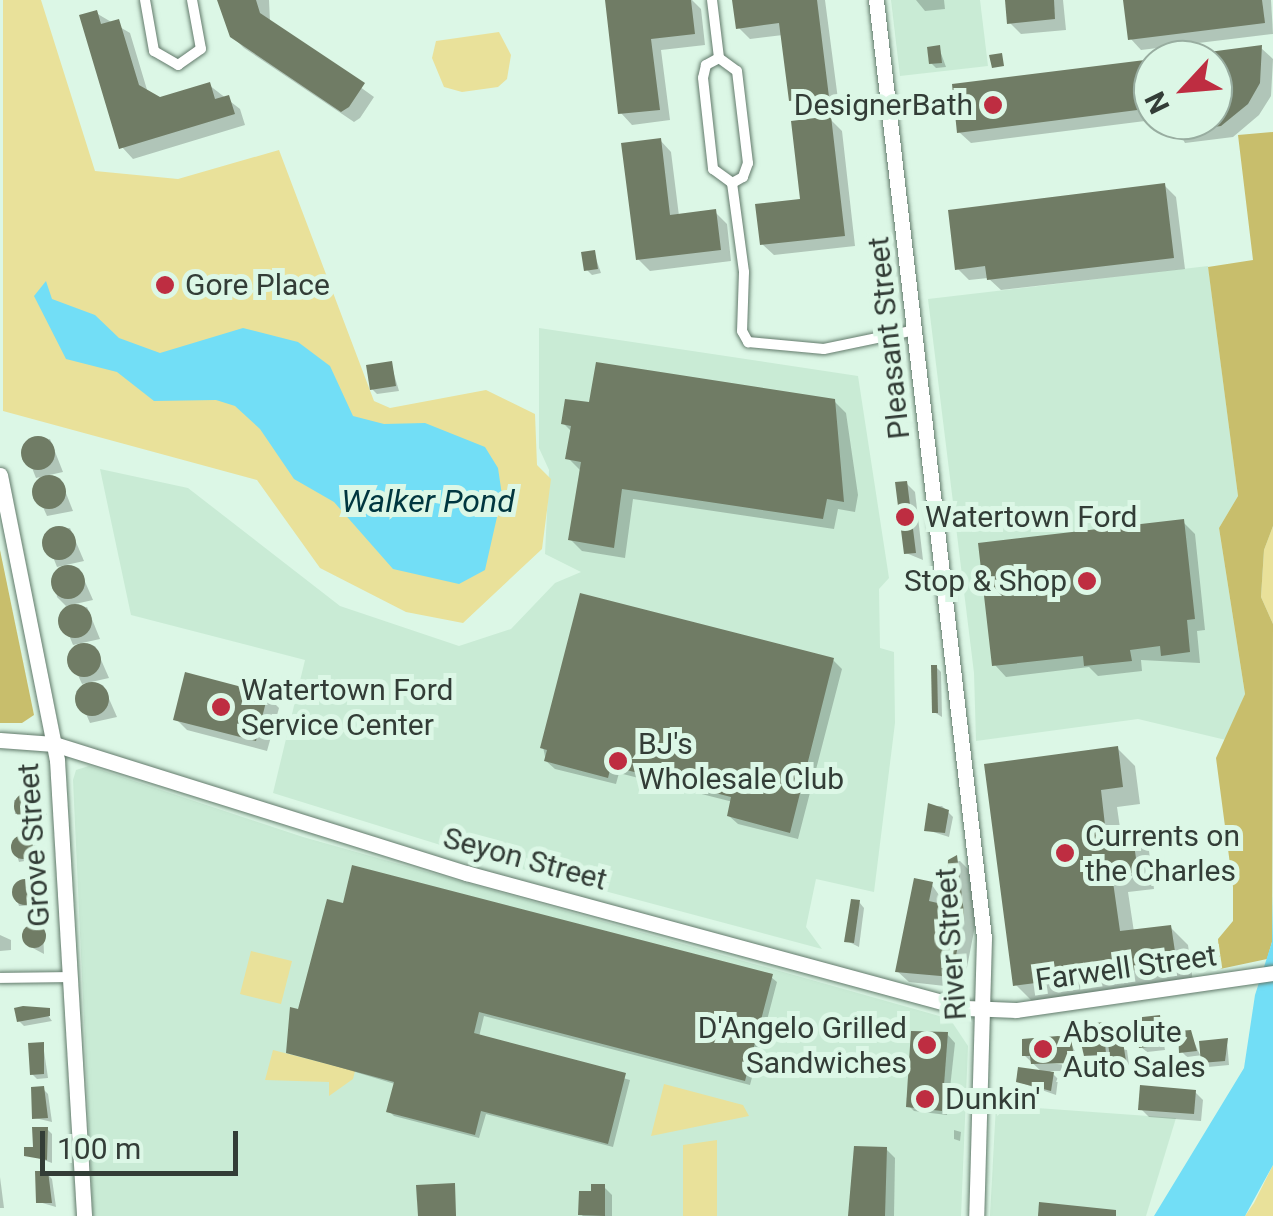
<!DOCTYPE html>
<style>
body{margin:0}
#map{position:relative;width:1273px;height:1216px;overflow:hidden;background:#dcf7e6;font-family:Roboto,sans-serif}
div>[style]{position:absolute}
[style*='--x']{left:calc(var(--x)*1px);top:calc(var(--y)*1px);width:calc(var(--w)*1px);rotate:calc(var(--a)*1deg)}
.built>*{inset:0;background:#c9ebd5}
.green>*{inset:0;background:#e9e19a}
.forest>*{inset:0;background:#c8be6c}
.water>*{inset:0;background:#72def6}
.shadow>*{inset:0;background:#0003}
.building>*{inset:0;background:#707c65}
.round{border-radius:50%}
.roads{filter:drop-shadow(0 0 2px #627a6b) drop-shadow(0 0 2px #627a6b)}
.street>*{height:10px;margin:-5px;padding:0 5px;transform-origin:5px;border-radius:5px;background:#fff}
.secondary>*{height:15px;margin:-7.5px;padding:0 7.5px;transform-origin:7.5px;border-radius:7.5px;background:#fff}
.dots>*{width:28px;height:28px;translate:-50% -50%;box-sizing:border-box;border:5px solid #dcf7e6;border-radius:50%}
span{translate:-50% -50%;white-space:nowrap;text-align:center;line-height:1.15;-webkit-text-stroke:10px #dcf7e6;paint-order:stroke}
.poi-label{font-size:30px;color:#333d37}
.right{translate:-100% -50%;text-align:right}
.left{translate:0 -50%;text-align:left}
.street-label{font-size:30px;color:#333d37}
.water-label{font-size:32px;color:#00363f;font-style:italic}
.north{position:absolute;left:1133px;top:40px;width:100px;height:100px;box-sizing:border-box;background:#dcf7e6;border:2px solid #98ada0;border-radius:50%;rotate:244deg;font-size:28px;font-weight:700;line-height:40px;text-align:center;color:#333d37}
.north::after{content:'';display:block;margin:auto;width:35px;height:45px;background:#be2d41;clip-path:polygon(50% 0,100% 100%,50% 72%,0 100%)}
.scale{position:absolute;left:40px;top:1131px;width:198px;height:45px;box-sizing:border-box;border:5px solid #333d37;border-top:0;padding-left:12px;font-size:30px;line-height:35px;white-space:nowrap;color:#333d37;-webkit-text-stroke:8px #dcf7e6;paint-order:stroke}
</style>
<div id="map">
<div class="built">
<div style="clip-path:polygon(891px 0,980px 0,988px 66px,900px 76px)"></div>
<div style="clip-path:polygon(1208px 266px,1238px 496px,1219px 528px,1245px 694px,1226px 740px,1138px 719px,976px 741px,974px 673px,928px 299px)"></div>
<div style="clip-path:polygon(539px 328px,858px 376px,889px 578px,879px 589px,880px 648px,894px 652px,895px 723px,874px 892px,816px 879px,806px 927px,822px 949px,492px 861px,273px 793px,305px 660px,131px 615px,100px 469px,188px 488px,340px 606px,459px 646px,511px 629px,555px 583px,581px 572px,545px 554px,549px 470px,539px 448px)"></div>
<div style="clip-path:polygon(89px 766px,303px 837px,950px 1019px,968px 1046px,961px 1216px,93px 1216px,73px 780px,76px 770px)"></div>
<div style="clip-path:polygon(996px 1105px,1176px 1118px,1146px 1216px,990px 1216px)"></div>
</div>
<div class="green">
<div style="clip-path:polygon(3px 0,41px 0,95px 171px,178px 179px,279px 150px,374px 401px,390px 408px,486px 390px,535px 414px,537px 465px,551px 479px,542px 549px,463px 623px,406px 612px,320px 568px,257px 480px,3px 411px)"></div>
<div style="clip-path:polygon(499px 32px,511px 55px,507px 79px,498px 87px,462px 92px,444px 87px,432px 58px,436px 41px)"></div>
<div style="clip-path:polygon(1273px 526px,1273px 624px,1261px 597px,1264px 550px)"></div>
<div style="clip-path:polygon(251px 951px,292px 961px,281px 1004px,240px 994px)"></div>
<div style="clip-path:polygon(273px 1050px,355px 1071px,353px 1079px,329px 1096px,329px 1082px,265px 1080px)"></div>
<div style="clip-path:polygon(664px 1084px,743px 1105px,749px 1116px,651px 1136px)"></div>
<div style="clip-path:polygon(717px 1140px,717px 1216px,683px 1216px,683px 1145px)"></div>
<div style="clip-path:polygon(1273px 1165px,1273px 1216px,1245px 1216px,1254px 1203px)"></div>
</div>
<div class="forest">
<div style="clip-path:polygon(1273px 132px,1273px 526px,1264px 550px,1261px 597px,1273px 624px,1272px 942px,1267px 959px,1220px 969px,1218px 939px,1233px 921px,1233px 887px,1216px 758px,1245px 694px,1219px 528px,1238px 496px,1208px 267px,1253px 260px,1238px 135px)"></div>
<div style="clip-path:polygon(0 550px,34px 715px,22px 723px,0 723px)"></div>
</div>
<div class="water">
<div style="clip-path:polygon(46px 281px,52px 299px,95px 315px,119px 338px,160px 353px,243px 328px,298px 342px,330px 366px,353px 416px,384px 424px,425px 423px,485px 447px,498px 468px,502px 495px,485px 570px,459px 584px,393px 569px,334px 502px,294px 479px,260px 429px,235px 406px,216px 400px,154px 401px,117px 372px,66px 359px,34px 296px)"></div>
<div style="clip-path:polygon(1273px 895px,1273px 1165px,1245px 1216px,1154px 1216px,1244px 1068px,1255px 995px,1272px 942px)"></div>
</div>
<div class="shadow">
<div style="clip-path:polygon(220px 0,269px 0,270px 22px,374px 97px,360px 118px,354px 122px,244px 48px,232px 36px)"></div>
<div style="clip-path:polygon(607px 0,692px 0,701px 9px,705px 45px,661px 50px,670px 120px,632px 125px,621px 113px)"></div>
<div style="clip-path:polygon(735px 0,825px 0,839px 107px,803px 112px,791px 100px,783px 35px,750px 39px,738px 27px)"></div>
<div style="clip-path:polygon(916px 0,944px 0,945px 9px,925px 11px)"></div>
<div style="clip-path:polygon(1007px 0,1063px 0,1066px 30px,1021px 34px,1010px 23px)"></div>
<div style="clip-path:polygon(1125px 0,1271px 0,1273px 34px,1141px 50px,1130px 38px)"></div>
<div style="clip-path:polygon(96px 13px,130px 33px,148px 93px,160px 100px,209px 85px,240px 109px,245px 125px,133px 159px,122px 147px)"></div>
<div style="clip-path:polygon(939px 48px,946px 67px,936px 68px,931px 63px)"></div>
<div style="clip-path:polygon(1261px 48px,1273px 59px,1271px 96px,1259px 115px,1233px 137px,1185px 143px,1172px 120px,1213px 120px,1213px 60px,1164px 60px)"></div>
<div style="clip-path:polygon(1153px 61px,1153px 120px,971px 143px,959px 132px)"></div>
<div style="clip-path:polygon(830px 119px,842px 131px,855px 246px,774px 255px,762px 244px,803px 202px)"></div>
<div style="clip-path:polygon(660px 140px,671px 152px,679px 216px,715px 212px,727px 224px,731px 261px,650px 271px,638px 259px)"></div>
<div style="clip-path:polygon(1164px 185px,1176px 197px,1185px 269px,1001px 290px,988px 278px,969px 280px,957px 268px)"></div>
<div style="clip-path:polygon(594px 253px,601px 273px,592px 275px,587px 270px)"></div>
<div style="clip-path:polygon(391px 364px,399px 391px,377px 394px,372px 389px)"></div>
<div style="clip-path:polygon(834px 401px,846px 413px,858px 495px,855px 512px,838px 509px,834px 529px,633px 499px,625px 558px,582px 551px,571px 540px,580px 470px,568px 458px,572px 432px,564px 424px,591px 405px)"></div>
<div style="clip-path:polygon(50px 439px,63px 472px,36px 478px,23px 445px)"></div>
<div style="clip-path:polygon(60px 478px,73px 511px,47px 516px,34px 487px)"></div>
<div style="clip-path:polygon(906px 483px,915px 492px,923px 560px,906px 553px)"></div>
<div style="clip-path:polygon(1183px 522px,1195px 534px,1205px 630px,1197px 631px,1200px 663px,1141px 660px,1142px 671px,1098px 676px,1089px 667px,1006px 677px,995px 665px)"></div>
<div style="clip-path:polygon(70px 528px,84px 561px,57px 567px,44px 534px)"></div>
<div style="clip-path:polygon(79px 568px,93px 600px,66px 606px,57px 597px,54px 573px)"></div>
<div style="clip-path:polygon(87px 607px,100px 639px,73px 645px,60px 613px)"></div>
<div style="clip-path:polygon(95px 646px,109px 678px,82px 684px,69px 655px)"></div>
<div style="clip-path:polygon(833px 660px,842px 669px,798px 839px,738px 824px,729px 816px,733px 802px,619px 773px,616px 784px,555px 769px,546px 761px,543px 747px)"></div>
<div style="clip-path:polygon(936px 667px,941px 672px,942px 717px,934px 712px)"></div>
<div style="clip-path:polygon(103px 685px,117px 717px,90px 723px,76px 691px)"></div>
<div style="clip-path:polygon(267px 696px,279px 708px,267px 751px,187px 730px,176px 719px)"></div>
<div style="clip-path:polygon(1117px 748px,1135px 766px,1140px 804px,1117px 807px,1121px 835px,1132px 833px,1149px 851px,1154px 889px,1128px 892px,1134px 932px,1170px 927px,1188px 945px,1193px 982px,1034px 1003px,1016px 985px)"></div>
<div style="clip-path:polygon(39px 798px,47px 815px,15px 814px,14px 800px)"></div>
<div style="clip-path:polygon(930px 806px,942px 806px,953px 817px,949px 837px,927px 830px)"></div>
<div style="clip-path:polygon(13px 841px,35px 842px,41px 858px,19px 862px)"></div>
<div style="clip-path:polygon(960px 861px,972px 873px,975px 926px,963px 988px,909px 982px,897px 971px,932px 885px,948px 908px,950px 863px)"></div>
<div style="clip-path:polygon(13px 886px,40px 887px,41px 905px,19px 906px)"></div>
<div style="clip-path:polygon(859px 902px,864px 908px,859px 947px,847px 941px)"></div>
<div style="clip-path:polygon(38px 924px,43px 929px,44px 954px,29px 946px,28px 925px)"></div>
<div style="clip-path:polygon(0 935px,11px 940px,11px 950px,0 951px)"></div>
<div style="clip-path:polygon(771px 977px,777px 982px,750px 1085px,484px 1016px,479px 1037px,630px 1080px,613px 1147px,486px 1114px,479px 1138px,394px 1116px,389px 1111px,395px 1084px,289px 1052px,291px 1010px)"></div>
<div style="clip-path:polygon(47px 1014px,52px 1021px,24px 1026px,19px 1021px)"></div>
<div style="clip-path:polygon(1159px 1017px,1165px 1050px,1147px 1052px,1141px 1047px)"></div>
<div style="clip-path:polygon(1102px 1025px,1109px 1047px,1127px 1050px,1129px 1065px,1086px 1055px)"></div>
<div style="clip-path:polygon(1190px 1033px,1200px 1055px,1227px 1041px,1229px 1065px,1208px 1067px,1203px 1055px,1187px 1057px,1182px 1052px)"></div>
<div style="clip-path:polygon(947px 1034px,955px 1043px,947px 1115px,914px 1111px,909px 1106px)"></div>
<div style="clip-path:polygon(1069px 1040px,1080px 1061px,1033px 1062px,1081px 1066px,1081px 1071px,1050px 1071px,1058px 1079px,1056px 1095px,1019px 1082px,1043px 1073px,1024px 1055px)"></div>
<div style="clip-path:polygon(43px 1044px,48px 1078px,37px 1079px,32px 1074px)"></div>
<div style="clip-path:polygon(43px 1089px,48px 1094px,52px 1122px,35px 1118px)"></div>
<div style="clip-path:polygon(1195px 1092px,1203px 1100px,1201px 1121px,1149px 1117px,1141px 1109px)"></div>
<div style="clip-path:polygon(47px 1129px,52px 1134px,52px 1163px,27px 1154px)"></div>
<div style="clip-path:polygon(954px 1130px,961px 1132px,960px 1141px,954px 1139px)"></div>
<div style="clip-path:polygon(886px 1149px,895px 1158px,894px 1216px,852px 1216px)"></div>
<div style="clip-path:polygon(47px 1174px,52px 1179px,56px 1207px,39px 1202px)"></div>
<div style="clip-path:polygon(0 1177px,4px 1208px,0 1208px)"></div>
<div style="clip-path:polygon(604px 1187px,612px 1195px,612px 1216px,582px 1216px)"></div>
</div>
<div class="building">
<div style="clip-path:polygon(217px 0,256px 0,260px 13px,365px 83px,349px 107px,341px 112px,230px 37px)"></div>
<div style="clip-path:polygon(605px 0,691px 0,695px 34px,651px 39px,660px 110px,618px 114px)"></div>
<div style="clip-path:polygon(732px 0,817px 0,829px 97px,789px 101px,779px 23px,736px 29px)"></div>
<div style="clip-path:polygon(1005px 0,1054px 0,1055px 19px,1007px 24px)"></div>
<div style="clip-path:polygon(1123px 0,1262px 0,1265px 23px,1128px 40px)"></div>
<div style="clip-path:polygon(97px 10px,101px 24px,119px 19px,139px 85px,160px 97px,210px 82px,215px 99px,229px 95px,235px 114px,119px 149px,79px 15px)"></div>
<div style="clip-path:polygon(940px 45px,942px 63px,929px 64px,927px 47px)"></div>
<div style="clip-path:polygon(1262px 45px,1260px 83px,1248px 104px,1221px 126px,1171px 133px,1169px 120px,1213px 120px,1213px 60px,1163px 58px)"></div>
<div style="clip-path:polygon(1002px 53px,1004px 66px,992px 68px,989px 55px)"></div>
<div style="clip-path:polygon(1153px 59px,1153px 108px,957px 133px,952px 84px)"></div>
<div style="clip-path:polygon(831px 116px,845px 236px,760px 245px,755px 204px,800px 199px,791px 121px)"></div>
<div style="clip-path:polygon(661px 138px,670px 215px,716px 209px,721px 250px,636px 260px,621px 143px)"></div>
<div style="clip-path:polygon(1165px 183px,1174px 258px,987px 280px,985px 266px,955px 270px,948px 210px)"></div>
<div style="clip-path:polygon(595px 250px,598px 269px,584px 271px,581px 252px)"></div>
<div style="clip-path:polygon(392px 361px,396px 386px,370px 390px,366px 365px)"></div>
<div style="clip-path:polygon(596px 362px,835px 399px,844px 502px,827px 499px,823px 519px,622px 489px,614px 548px,568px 540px,581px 462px,565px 459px,571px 426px,561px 424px,565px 399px,589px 402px)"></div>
<div class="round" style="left:21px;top:436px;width:34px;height:34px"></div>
<div class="round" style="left:32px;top:475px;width:34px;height:34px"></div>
<div style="clip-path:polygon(907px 481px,916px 553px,904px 554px,895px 482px)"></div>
<div style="clip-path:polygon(1184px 519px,1195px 619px,1187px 620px,1190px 652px,1161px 656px,1160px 646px,1130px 650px,1132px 661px,1084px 666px,1083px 656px,992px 666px,978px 543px)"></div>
<div class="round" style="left:42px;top:526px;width:34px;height:34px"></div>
<div class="round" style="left:51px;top:565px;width:34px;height:34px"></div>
<div style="clip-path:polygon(580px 593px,834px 658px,790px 833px,727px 816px,731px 797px,611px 766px,608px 778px,544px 761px,547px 750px,540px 748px)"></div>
<div class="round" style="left:58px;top:604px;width:34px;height:34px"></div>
<div class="round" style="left:67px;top:643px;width:34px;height:34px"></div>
<div style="clip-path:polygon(931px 665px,937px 665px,938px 713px,932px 713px)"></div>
<div style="clip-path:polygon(185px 672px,268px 694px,256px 741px,173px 720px)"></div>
<div class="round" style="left:75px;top:682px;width:34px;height:34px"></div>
<div style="clip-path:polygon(1118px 746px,1123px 787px,1101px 790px,1106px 834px,1132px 831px,1138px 872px,1112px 875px,1120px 931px,1171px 925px,1177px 965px,1013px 986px,984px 764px)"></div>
<div class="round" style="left:14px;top:793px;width:26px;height:26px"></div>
<div style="clip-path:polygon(928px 803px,949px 810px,945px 833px,924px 831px)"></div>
<div class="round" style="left:11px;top:835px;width:24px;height:24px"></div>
<div style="clip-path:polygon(957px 855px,964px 913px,952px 977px,895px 972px,914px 878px,933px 882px,929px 901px,946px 905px,948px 860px)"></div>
<div style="clip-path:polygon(352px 865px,773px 974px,745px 1081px,479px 1012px,474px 1033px,626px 1073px,608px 1144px,481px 1111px,475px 1135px,386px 1112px,394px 1082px,286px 1053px,290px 1007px,298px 1009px,327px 899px,343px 903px)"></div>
<div class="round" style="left:12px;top:879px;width:26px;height:26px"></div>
<div style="clip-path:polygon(851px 899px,860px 900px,854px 943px,844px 942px)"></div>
<div class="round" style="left:22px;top:924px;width:24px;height:24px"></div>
<div style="clip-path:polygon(23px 1006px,50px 1008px,50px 1016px,17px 1022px,14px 1008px)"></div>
<div style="clip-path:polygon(1160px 1015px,1164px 1045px,1139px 1048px,1134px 1018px)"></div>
<div style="clip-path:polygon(1103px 1022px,1106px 1054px,1084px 1056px,1077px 1026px)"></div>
<div style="clip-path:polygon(1191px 1030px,1197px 1051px,1179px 1053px,1178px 1031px)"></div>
<div style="clip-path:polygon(911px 1031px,948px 1032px,942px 1111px,906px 1107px)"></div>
<div style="clip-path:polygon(1058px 1036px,1071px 1038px,1075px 1063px,1031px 1064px,1030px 1056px,1022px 1056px,1022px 1039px)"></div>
<div style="clip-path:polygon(1228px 1038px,1225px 1061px,1201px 1063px,1199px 1041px)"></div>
<div style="clip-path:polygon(44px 1042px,44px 1074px,30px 1075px,28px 1043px)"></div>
<div style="clip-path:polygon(1123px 1042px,1126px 1061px,1111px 1063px,1108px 1044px)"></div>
<div style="clip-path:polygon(1018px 1067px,1054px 1072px,1051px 1091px,1016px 1082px)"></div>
<div style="clip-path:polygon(1140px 1085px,1196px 1090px,1194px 1114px,1138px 1110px)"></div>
<div style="clip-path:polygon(44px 1086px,48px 1118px,32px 1119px,31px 1087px)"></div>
<div style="clip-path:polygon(32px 1127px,48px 1127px,47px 1160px,24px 1156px,24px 1147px,33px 1147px)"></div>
<div style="clip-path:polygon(854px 1146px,887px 1147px,885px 1216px,848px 1216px)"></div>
<div style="clip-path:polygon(35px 1171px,48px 1171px,52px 1203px,36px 1203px)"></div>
<div style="clip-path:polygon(455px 1183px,456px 1216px,418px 1216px,416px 1185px)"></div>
<div style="clip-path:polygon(591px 1184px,605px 1184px,605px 1216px,578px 1215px,579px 1191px,591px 1191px)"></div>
<div style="clip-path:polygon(1039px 1202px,1116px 1210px,1116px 1216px,1038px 1216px)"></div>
</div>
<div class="roads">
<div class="street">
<div style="--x:145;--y:0;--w:52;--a:80"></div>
<div style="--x:154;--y:51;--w:28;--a:30"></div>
<div style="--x:178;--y:65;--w:28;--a:-35"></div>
<div style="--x:201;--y:49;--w:50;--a:-100.4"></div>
<div style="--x:712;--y:0;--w:58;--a:83.1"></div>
<div style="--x:719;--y:58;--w:15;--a:152"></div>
<div style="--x:706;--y:65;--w:13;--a:103"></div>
<div style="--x:703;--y:78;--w:92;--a:83.7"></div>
<div style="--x:713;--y:169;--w:24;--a:36"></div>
<div style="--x:719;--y:58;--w:22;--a:36"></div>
<div style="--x:737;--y:71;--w:93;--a:83.2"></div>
<div style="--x:748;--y:163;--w:15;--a:110"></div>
<div style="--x:743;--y:177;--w:13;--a:151"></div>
<div style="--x:732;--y:183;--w:90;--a:82.3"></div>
<div style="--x:744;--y:272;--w:59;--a:91.9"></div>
<div style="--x:742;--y:331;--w:13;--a:61"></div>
<div style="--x:748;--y:342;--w:76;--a:5.3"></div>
<div style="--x:824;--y:349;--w:94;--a:-11.7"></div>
<div style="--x:0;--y:978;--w:69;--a:-0.8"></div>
</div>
<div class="secondary">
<div style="--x:876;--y:0;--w:944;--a:83.43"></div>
<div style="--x:984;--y:938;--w:278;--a:91.6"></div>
<div style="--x:0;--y:475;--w:291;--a:78.7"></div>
<div style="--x:57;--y:760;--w:457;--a:86.6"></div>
<div style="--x:0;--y:740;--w:54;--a:4.2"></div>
<div style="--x:54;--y:744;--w:432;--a:17.4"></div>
<div style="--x:466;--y:873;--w:516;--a:15.17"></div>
<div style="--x:964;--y:1008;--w:52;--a:2.2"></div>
<div style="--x:1016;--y:1010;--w:260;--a:-8.2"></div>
</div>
</div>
<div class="dots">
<div style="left:993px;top:105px;background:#be2d41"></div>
<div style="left:165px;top:285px;background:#be2d41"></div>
<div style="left:905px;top:517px;background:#be2d41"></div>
<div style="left:1087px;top:581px;background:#be2d41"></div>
<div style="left:221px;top:707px;background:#be2d41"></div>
<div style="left:618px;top:761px;background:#be2d41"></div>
<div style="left:1065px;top:853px;background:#be2d41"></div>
<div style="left:927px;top:1045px;background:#be2d41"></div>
<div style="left:1043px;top:1049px;background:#be2d41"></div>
<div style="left:925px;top:1099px;background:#be2d41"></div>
</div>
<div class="poi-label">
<span class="right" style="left:973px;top:105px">DesignerBath</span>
<span class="left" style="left:185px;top:285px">Gore Place</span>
<span class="left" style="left:925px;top:517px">Watertown Ford</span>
<span class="right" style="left:1067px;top:581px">Stop &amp; Shop</span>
<span class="left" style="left:241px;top:707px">Watertown Ford<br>Service Center</span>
<span class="left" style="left:638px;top:761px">BJ's<br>Wholesale Club</span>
<span class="left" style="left:1085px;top:853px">Currents on<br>the Charles</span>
<span class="right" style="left:907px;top:1045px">D'Angelo Grilled<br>Sandwiches</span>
<span class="left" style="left:1063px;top:1049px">Absolute<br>Auto Sales</span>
<span class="left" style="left:945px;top:1099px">Dunkin'</span>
</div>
<div class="street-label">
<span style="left:889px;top:338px;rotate:-96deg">Pleasant Street</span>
<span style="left:34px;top:845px;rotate:-94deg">Grove Street</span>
<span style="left:525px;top:859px;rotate:15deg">Seyon Street</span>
<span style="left:951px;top:944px;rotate:-94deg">River Street</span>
<span style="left:1126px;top:968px;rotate:-8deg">Farwell Street</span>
</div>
<div class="water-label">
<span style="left:428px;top:501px">Walker Pond</span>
</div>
<div class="north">N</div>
<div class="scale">100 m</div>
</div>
